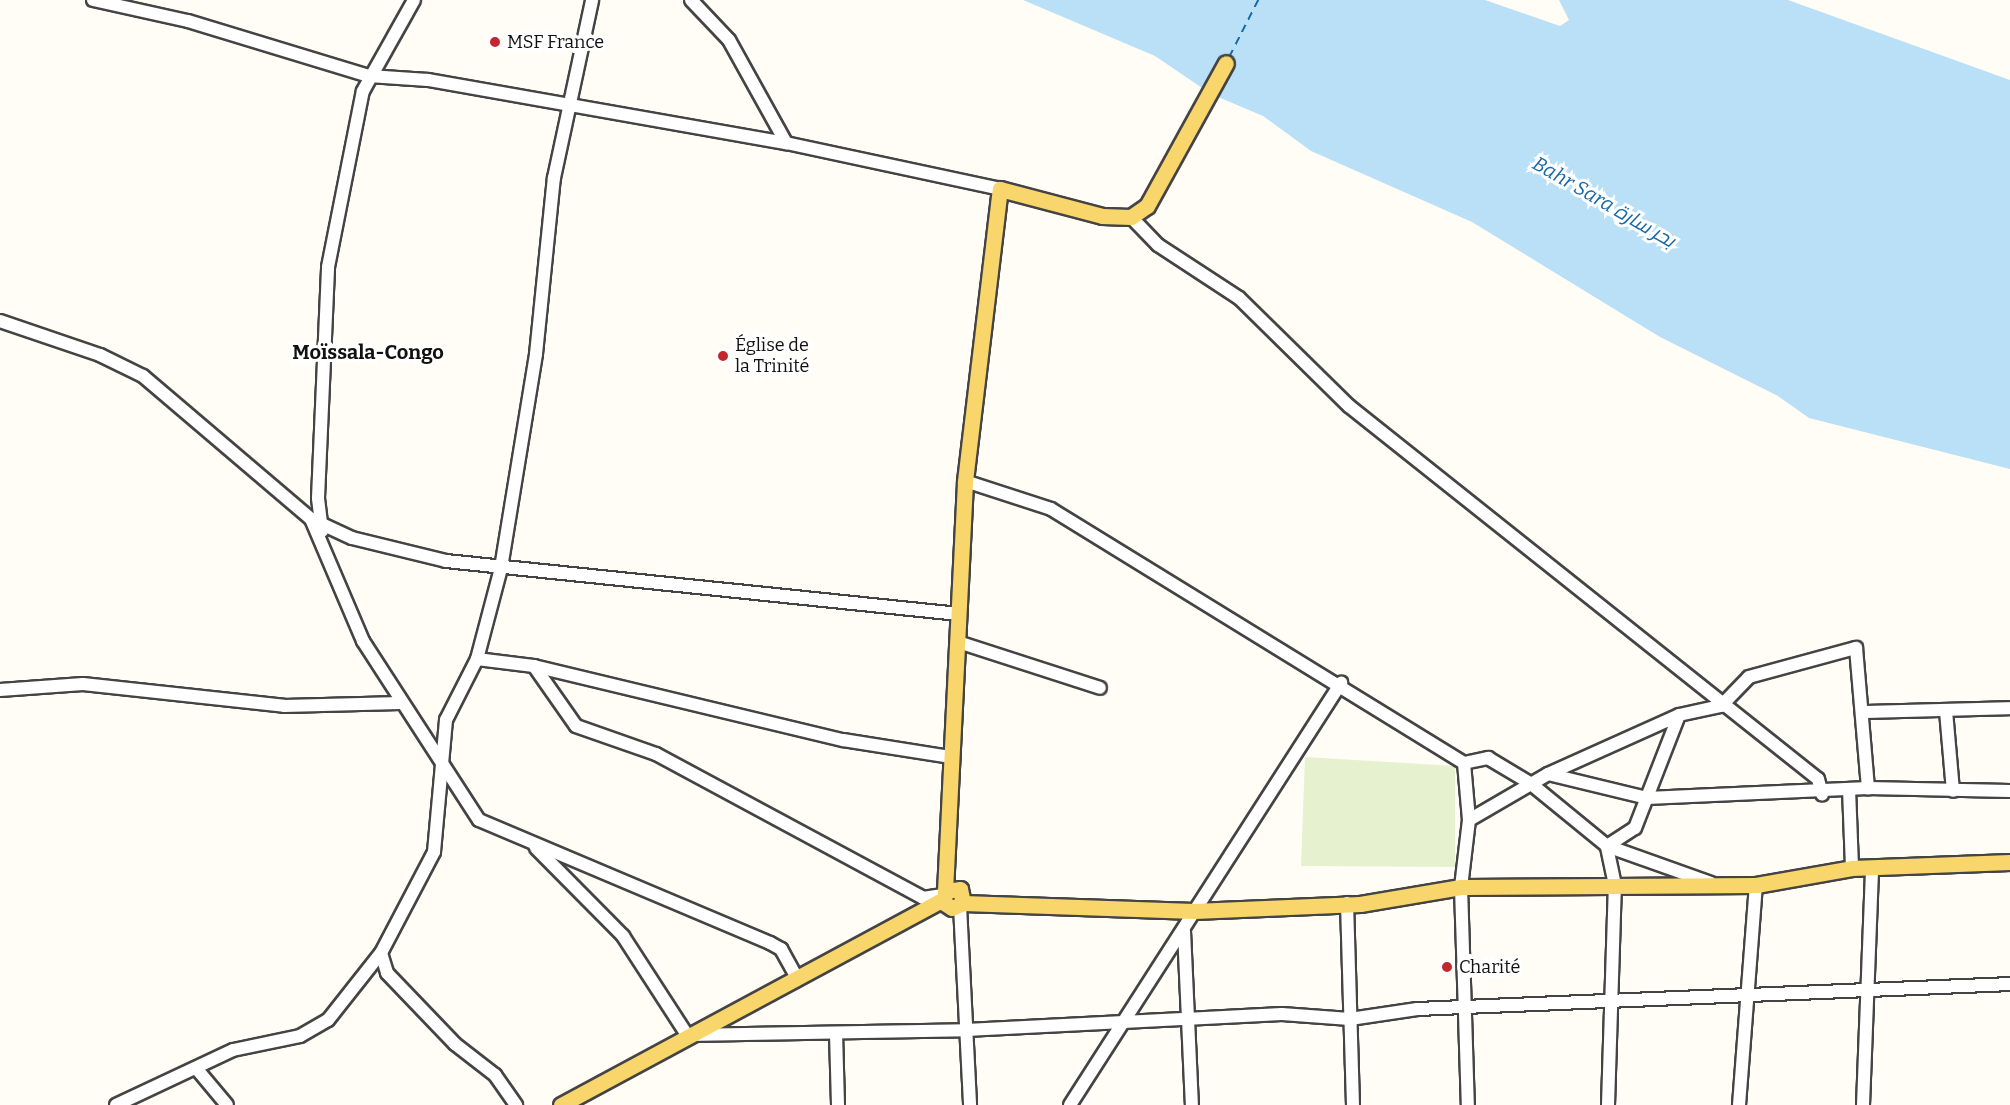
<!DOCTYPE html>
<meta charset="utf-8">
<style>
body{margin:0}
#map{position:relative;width:2010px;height:1105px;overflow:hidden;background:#fffdf5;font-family:Bitter,Cairo,serif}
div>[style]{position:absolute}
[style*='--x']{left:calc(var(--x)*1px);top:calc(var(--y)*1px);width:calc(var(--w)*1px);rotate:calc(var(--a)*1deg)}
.pitch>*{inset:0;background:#e6f2cf}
.water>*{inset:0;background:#b9e0f7}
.ferry>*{height:1.5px;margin-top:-0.75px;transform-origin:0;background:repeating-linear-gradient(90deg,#1768a6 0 8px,transparent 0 14px)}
.roads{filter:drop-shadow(2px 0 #444) drop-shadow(-2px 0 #444) drop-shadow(0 2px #444) drop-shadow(0 -2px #444)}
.minor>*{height:12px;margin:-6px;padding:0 6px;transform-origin:6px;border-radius:6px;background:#fff}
.major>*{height:15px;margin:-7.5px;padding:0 7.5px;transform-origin:7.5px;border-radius:7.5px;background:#f9d66b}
.dots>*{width:16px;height:16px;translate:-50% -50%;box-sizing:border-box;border:3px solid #fff;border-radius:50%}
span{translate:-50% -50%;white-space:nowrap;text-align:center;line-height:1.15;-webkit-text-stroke:6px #fff;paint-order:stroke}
.poi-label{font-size:18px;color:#111}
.left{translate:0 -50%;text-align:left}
.water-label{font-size:20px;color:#1768a6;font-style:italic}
.neighbourhood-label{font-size:20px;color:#111;font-weight:700}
</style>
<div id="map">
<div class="pitch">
<i style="clip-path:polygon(1305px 757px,1455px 766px,1455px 867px,1301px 866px)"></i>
</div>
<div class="water">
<i style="clip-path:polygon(1023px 0,1485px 0,1560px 26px,1569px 20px,1559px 0,1788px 0,2010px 80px,2010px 469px,1809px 418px,1778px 396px,1660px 337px,1472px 222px,1311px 151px,1263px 116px,1211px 94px,1155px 56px)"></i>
</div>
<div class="ferry">
<i style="--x:1229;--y:57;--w:64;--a:-63"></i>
</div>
<div class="roads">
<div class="minor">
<i style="--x:93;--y:0;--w:97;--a:12.5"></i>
<i style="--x:188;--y:21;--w:189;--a:16.9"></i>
<i style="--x:369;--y:76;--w:59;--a:3.9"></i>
<i style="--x:428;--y:80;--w:364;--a:10"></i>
<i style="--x:786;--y:143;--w:219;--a:12.1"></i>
<i style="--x:691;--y:0;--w:55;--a:46.5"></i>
<i style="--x:729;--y:40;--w:118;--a:61"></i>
<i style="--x:1131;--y:217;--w:39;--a:46"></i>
<i style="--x:1158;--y:245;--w:97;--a:33.2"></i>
<i style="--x:1239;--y:298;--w:154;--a:44.5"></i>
<i style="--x:1349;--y:406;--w:599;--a:38.5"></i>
<i style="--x:1818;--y:779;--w:16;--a:75"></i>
<i style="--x:0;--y:321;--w:106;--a:18.8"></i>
<i style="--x:100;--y:355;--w:48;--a:26"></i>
<i style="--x:143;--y:376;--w:221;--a:40.4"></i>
<i style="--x:311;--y:519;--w:133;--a:66.9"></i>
<i style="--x:363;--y:641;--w:213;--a:57.1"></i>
<i style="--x:479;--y:820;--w:316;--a:22.9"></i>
<i style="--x:770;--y:943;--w:13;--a:29"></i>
<i style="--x:781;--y:949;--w:31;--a:61"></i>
<i style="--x:965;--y:481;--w:90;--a:18"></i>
<i style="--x:1051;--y:509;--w:485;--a:31.6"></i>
<i style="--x:1464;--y:763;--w:25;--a:-12"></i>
<i style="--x:1488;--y:758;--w:49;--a:30.8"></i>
<i style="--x:1530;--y:783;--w:99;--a:39.3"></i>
<i style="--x:1607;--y:846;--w:110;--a:19.6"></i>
<i style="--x:311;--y:519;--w:45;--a:24.9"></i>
<i style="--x:352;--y:538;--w:97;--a:13.7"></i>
<i style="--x:446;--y:561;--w:516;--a:5.9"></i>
<i style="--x:322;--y:531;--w:33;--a:-97"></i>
<i style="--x:318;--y:498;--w:231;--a:-87.5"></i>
<i style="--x:328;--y:267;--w:179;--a:-78.8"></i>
<i style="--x:363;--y:91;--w:104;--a:-60.7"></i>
<i style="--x:958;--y:642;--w:149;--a:17.9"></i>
<i style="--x:477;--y:659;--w:57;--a:7"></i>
<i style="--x:534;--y:666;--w:318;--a:13.5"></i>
<i style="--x:843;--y:740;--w:108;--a:9"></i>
<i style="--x:534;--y:666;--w:73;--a:55"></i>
<i style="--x:576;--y:726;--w:85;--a:19.3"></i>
<i style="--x:656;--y:754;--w:303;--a:28.3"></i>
<i style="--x:923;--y:898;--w:20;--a:-9"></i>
<i style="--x:0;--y:690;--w:83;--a:-4.1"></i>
<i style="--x:83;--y:684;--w:202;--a:6.2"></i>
<i style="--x:284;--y:706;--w:116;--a:-1.5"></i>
<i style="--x:1946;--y:711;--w:80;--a:85"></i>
<i style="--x:1862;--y:712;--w:148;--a:-1.5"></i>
<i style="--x:1464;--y:763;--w:57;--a:85"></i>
<i style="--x:1469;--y:820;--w:67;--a:96.8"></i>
<i style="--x:1461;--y:887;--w:218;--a:88.2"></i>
<i style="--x:1548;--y:774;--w:102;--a:13.6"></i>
<i style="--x:1647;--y:798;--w:221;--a:-2.6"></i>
<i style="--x:1868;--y:788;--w:142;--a:1.2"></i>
<i style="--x:1849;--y:789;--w:79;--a:87.8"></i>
<i style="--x:1469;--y:820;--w:91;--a:-30.2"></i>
<i style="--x:1548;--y:774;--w:144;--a:-24.2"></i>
<i style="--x:1679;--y:715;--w:43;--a:-12.1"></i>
<i style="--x:1721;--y:706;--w:40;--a:-46"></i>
<i style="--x:1749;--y:677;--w:111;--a:-15.2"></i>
<i style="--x:1856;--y:648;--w:141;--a:85.1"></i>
<i style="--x:536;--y:848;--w:124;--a:45.3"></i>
<i style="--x:623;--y:936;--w:118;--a:57.1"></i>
<i style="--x:687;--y:1035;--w:279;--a:-1"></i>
<i style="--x:966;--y:1030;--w:316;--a:-2.9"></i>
<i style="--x:1282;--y:1014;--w:68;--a:4.2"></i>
<i style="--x:1350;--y:1019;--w:68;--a:-8.5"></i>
<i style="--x:1417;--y:1009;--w:594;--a:-2.41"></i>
<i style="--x:1347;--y:903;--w:202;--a:88.3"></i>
<i style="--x:960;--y:906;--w:199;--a:87.1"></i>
<i style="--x:1184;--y:931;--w:174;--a:87.4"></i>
<i style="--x:381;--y:953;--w:21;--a:73"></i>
<i style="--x:387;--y:973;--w:98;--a:46.2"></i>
<i style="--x:455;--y:1044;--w:51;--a:37.8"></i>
<i style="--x:495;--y:1075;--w:37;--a:55"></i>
<i style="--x:836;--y:1033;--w:72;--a:88.4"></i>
<i style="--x:196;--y:1068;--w:48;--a:50"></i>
<i style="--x:116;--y:1105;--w:129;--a:-25.2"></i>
<i style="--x:233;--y:1050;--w:68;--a:-11.8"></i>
<i style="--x:300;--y:1036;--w:32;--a:-30"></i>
<i style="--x:328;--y:1020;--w:85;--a:-51.7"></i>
<i style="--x:381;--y:953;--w:114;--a:-62.3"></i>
<i style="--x:434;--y:852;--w:133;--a:-84.8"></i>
<i style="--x:446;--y:720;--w:68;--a:-63.1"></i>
<i style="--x:477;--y:659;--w:94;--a:-75.2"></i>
<i style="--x:501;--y:568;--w:217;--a:-80.7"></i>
<i style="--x:536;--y:354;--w:177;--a:-84.2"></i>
<i style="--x:554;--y:178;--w:182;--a:-77.9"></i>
<i style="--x:1070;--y:1105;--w:502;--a:-57.29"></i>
<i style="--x:1608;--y:1105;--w:220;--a:-88.2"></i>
<i style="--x:1615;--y:885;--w:40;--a:-102"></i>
<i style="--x:1607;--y:846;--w:33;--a:-33"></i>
<i style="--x:1635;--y:828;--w:121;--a:-68.7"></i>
<i style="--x:1739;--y:1105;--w:221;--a:-85.6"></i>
<i style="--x:1863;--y:1105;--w:238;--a:-87.8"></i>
</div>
<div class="major">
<i style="--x:945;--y:891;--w:410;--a:-87.2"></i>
<i style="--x:965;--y:481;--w:294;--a:-83.2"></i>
<i style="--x:1000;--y:189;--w:106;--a:14.8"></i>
<i style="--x:1102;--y:216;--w:29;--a:2"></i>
<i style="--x:1131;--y:217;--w:19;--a:-35"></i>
<i style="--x:1147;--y:206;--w:163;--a:-61.1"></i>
<i style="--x:963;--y:903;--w:14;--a:-102"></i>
<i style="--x:960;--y:889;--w:15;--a:172"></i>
<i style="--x:945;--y:891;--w:12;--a:95"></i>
<i style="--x:944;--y:903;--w:9;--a:32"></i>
<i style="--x:952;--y:908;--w:12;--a:-24"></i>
<i style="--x:963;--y:903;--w:231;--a:2"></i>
<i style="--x:1194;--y:911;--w:166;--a:-2.4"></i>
<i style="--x:1360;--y:904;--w:102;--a:-9.6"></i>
<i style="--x:1461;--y:887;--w:295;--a:-0.4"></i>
<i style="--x:1756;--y:885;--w:97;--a:-10"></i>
<i style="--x:1852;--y:868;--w:158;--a:-2.2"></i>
<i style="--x:561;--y:1105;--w:434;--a:-28.3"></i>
</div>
</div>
<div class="dots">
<i style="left:495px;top:42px;background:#c4262e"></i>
<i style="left:723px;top:356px;background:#c4262e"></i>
<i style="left:1447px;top:967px;background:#c4262e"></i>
</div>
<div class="poi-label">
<span class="left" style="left:507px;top:42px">MSF France</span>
<span class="left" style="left:735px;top:356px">Église de<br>la Trinité</span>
<span class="left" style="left:1459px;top:967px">Charité</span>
</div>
<div class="water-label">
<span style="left:1604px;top:202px;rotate:30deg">Bahr Sara بحر سارة</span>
</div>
<div class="neighbourhood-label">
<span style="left:368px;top:352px">Moïssala-Congo</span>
</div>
</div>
